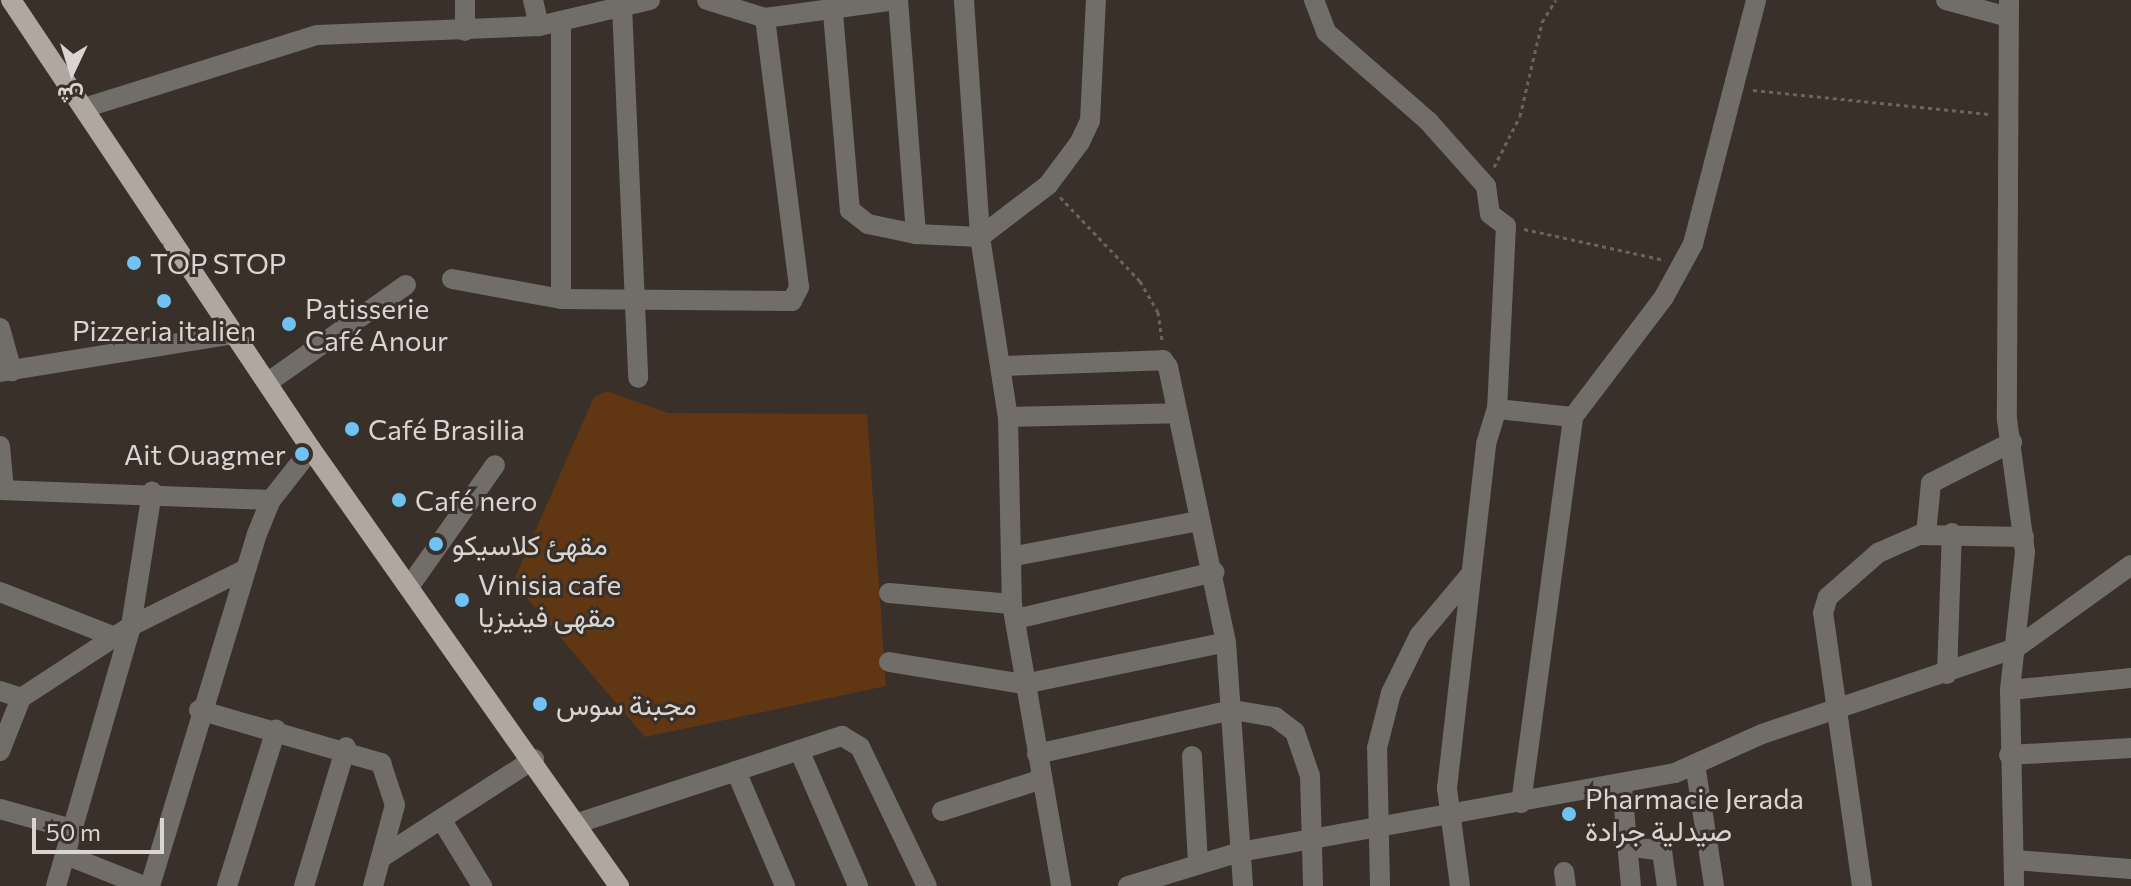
<!DOCTYPE html>
<meta charset="utf-8">
<style>
body{margin:0}
#map{position:relative;width:2131px;height:886px;overflow:hidden;background:#383029;font-family:Commissioner,Vazirmatn,sans-serif}
div>[style]{position:absolute}
[style*='--x']{left:calc(var(--x)*1px);top:calc(var(--y)*1px);width:calc(var(--w)*1px);rotate:calc(var(--a)*1deg)}
.green>*{inset:0;background:#613713}
.path>*{height:3px;margin-top:-1.5px;transform-origin:0;background:repeating-linear-gradient(90deg,#6b635d 0 4px,transparent 0 8px)}
.minor>*{height:20px;margin:-10px;padding:0 10px;transform-origin:10px;border-radius:10px;background:#716d69}
.major>*{height:20px;margin:-10px;padding:0 10px;transform-origin:10px;border-radius:10px;background:#b0a7a0}
.dots>*{width:22px;height:22px;translate:-50% -50%;box-sizing:border-box;border:4px solid #383029;border-radius:50%}
span{translate:-50% -50%;white-space:nowrap;text-align:center;line-height:1.15;-webkit-text-stroke:6px #383029;paint-order:stroke}
.poi-label{font-size:28px;color:#dbd5d1}
.left{translate:0 -50%;text-align:left}
.right{translate:-100% -50%;text-align:right}
.north{position:absolute;left:32px;top:32px;width:80px;height:80px;-webkit-text-stroke:6px #383029;paint-order:stroke;rotate:184deg;font-size:22px;font-weight:700;line-height:32px;text-align:center;color:#dbd5d1}
.north::after{content:'';display:block;margin:auto;width:28px;height:36px;background:#dbd5d1;clip-path:polygon(50% 0,100% 100%,50% 72%,0 100%)}
.scale{position:absolute;left:32px;top:818px;width:132px;height:36px;box-sizing:border-box;border:4px solid #dbd5d1;border-top:0;padding-left:10px;font-size:24px;line-height:28px;white-space:nowrap;color:#dbd5d1;-webkit-text-stroke:6px #383029;paint-order:stroke}
</style>
<div id="map">
<div class="green">
<i style="clip-path:polygon(607px 391px,668px 413px,867px 414px,886px 686px,645px 737px,513px 582px,594px 397px)"></i>
</div>
<div class="path">
<i style="--x:1753;--y:90;--w:237;--a:5.8"></i>
<i style="--x:1494;--y:167;--w:57;--a:-63"></i>
<i style="--x:1520;--y:116;--w:97;--a:-76.8"></i>
<i style="--x:1542;--y:22;--w:26;--a:-58"></i>
<i style="--x:1060;--y:197;--w:116;--a:46.4"></i>
<i style="--x:1140;--y:281;--w:36;--a:60"></i>
<i style="--x:1158;--y:312;--w:28;--a:82"></i>
<i style="--x:1524;--y:229;--w:144;--a:12.4"></i>
</div>
<div class="minor">
<i style="--x:465;--y:0;--w:31;--a:90"></i>
<i style="--x:533;--y:0;--w:27;--a:77"></i>
<i style="--x:707;--y:0;--w:61;--a:17.2"></i>
<i style="--x:765;--y:18;--w:132;--a:-7.8"></i>
<i style="--x:898;--y:0;--w:235;--a:85.6"></i>
<i style="--x:964;--y:0;--w:238;--a:86.1"></i>
<i style="--x:980;--y:237;--w:182;--a:81.2"></i>
<i style="--x:1008;--y:417;--w:187;--a:88.8"></i>
<i style="--x:1012;--y:604;--w:286;--a:80.1"></i>
<i style="--x:1314;--y:0;--w:34;--a:69"></i>
<i style="--x:1326;--y:32;--w:135;--a:41.1"></i>
<i style="--x:1428;--y:121;--w:87;--a:48.3"></i>
<i style="--x:1486;--y:186;--w:28;--a:82"></i>
<i style="--x:1490;--y:214;--w:20;--a:37"></i>
<i style="--x:1506;--y:226;--w:183;--a:92.8"></i>
<i style="--x:1497;--y:409;--w:76;--a:6"></i>
<i style="--x:1573;--y:417;--w:151;--a:-52.8"></i>
<i style="--x:1664;--y:297;--w:60;--a:-61.3"></i>
<i style="--x:1693;--y:244;--w:252;--a:-75.5"></i>
<i style="--x:1946;--y:0;--w:64;--a:15.3"></i>
<i style="--x:2009;--y:0;--w:419;--a:90.3"></i>
<i style="--x:2007;--y:419;--w:134;--a:82.3"></i>
<i style="--x:2025;--y:552;--w:139;--a:96.2"></i>
<i style="--x:2010;--y:690;--w:196;--a:88.8"></i>
<i style="--x:622;--y:6;--w:372;--a:87.5"></i>
<i style="--x:833;--y:13;--w:198;--a:85.1"></i>
<i style="--x:850;--y:210;--w:23;--a:38"></i>
<i style="--x:868;--y:224;--w:49;--a:11.8"></i>
<i style="--x:916;--y:234;--w:64;--a:2.7"></i>
<i style="--x:980;--y:237;--w:86;--a:-37.4"></i>
<i style="--x:1048;--y:185;--w:54;--a:-53.3"></i>
<i style="--x:1080;--y:142;--w:23;--a:-65"></i>
<i style="--x:1090;--y:121;--w:121;--a:-87.2"></i>
<i style="--x:84;--y:108;--w:244;--a:-17.4"></i>
<i style="--x:317;--y:35;--w:222;--a:-2.3"></i>
<i style="--x:539;--y:26;--w:114;--a:-13.2"></i>
<i style="--x:452;--y:279;--w:111;--a:10.4"></i>
<i style="--x:561;--y:299;--w:231;--a:0.5"></i>
<i style="--x:792;--y:301;--w:16;--a:-63"></i>
<i style="--x:799;--y:287;--w:271;--a:-97.2"></i>
<i style="--x:561;--y:299;--w:277;--a:-90"></i>
<i style="--x:0;--y:328;--w:45;--a:74.4"></i>
<i style="--x:1003;--y:366;--w:160;--a:-2.1"></i>
<i style="--x:1163;--y:360;--w:9;--a:54"></i>
<i style="--x:1168;--y:367;--w:281;--a:78.1"></i>
<i style="--x:1226;--y:642;--w:245;--a:86"></i>
<i style="--x:0;--y:372;--w:238;--a:-9.2"></i>
<i style="--x:267;--y:383;--w:170;--a:-35.2"></i>
<i style="--x:1008;--y:417;--w:170;--a:-1.3"></i>
<i style="--x:0;--y:446;--w:44;--a:84.8"></i>
<i style="--x:0;--y:490;--w:271;--a:2.1"></i>
<i style="--x:1926;--y:534;--w:51;--a:-84.4"></i>
<i style="--x:1931;--y:483;--w:91;--a:-26.8"></i>
<i style="--x:1015;--y:556;--w:186;--a:-10.8"></i>
<i style="--x:409;--y:587;--w:149;--a:-54.8"></i>
<i style="--x:0;--y:592;--w:123;--a:21.4"></i>
<i style="--x:889;--y:593;--w:123;--a:5.1"></i>
<i style="--x:1016;--y:619;--w:204;--a:-13.3"></i>
<i style="--x:889;--y:662;--w:137;--a:9.3"></i>
<i style="--x:1024;--y:684;--w:206;--a:-11.7"></i>
<i style="--x:1947;--y:674;--w:141;--a:-88"></i>
<i style="--x:2010;--y:690;--w:122;--a:-5.7"></i>
<i style="--x:0;--y:691;--w:22;--a:18"></i>
<i style="--x:199;--y:710;--w:190;--a:16.2"></i>
<i style="--x:381;--y:763;--w:44;--a:71.6"></i>
<i style="--x:395;--y:805;--w:84;--a:105.2"></i>
<i style="--x:799;--y:750;--w:148;--a:66.5"></i>
<i style="--x:0;--y:751;--w:57;--a:-68.4"></i>
<i style="--x:21;--y:698;--w:131;--a:-33.2"></i>
<i style="--x:131;--y:626;--w:128;--a:-26.4"></i>
<i style="--x:1037;--y:754;--w:201;--a:-12.7"></i>
<i style="--x:1233;--y:710;--w:43;--a:9.5"></i>
<i style="--x:1275;--y:717;--w:25;--a:37"></i>
<i style="--x:1295;--y:732;--w:46;--a:71.2"></i>
<i style="--x:1310;--y:776;--w:110;--a:88.4"></i>
<i style="--x:2009;--y:755;--w:122;--a:-3.3"></i>
<i style="--x:1192;--y:756;--w:107;--a:86.8"></i>
<i style="--x:1695;--y:764;--w:123;--a:81.1"></i>
<i style="--x:1622;--y:786;--w:100;--a:84.9"></i>
<i style="--x:1521;--y:803;--w:389;--a:-82.3"></i>
<i style="--x:0;--y:809;--w:75;--a:15.5"></i>
<i style="--x:942;--y:811;--w:102;--a:-17.7"></i>
<i style="--x:441;--y:819;--w:79;--a:58.5"></i>
<i style="--x:578;--y:823;--w:166;--a:-18.2"></i>
<i style="--x:1627;--y:846;--w:35;--a:8"></i>
<i style="--x:1662;--y:851;--w:35;--a:82"></i>
<i style="--x:66;--y:855;--w:84;--a:21.7"></i>
<i style="--x:382;--y:857;--w:181;--a:-32.8"></i>
<i style="--x:2014;--y:860;--w:117;--a:4.4"></i>
<i style="--x:1564;--y:872;--w:14;--a:82"></i>
<i style="--x:56;--y:886;--w:271;--a:-73.9"></i>
<i style="--x:131;--y:626;--w:136;--a:-81.1"></i>
<i style="--x:150;--y:886;--w:368;--a:-73.1"></i>
<i style="--x:257;--y:534;--w:37;--a:-68"></i>
<i style="--x:271;--y:500;--w:65;--a:-51.9"></i>
<i style="--x:227;--y:886;--w:164;--a:-72.6"></i>
<i style="--x:304;--y:886;--w:145;--a:-73.2"></i>
<i style="--x:785;--y:886;--w:125;--a:-113.1"></i>
<i style="--x:736;--y:771;--w:112;--a:-18.3"></i>
<i style="--x:842;--y:736;--w:21;--a:31"></i>
<i style="--x:860;--y:747;--w:154;--a:64.3"></i>
<i style="--x:1128;--y:886;--w:117;--a:-16.9"></i>
<i style="--x:1240;--y:852;--w:442;--a:-10.3"></i>
<i style="--x:1675;--y:773;--w:95;--a:-24.1"></i>
<i style="--x:1762;--y:734;--w:268;--a:-18.7"></i>
<i style="--x:2016;--y:648;--w:142;--a:-35.8"></i>
<i style="--x:1380;--y:886;--w:138;--a:-91.2"></i>
<i style="--x:1377;--y:748;--w:57;--a:-75.7"></i>
<i style="--x:1391;--y:693;--w:64;--a:-63.8"></i>
<i style="--x:1419;--y:636;--w:80;--a:-50.1"></i>
<i style="--x:1460;--y:886;--w:99;--a:-97.6"></i>
<i style="--x:1447;--y:788;--w:346;--a:-83.5"></i>
<i style="--x:1486;--y:444;--w:37;--a:-73"></i>
<i style="--x:1862;--y:886;--w:276;--a:-98.1"></i>
<i style="--x:1823;--y:613;--w:17;--a:-73"></i>
<i style="--x:1828;--y:597;--w:67;--a:-41.3"></i>
<i style="--x:1878;--y:553;--w:45;--a:-23.7"></i>
<i style="--x:1919;--y:535;--w:105;--a:1.1"></i>
</div>
<div class="major">
<i style="--x:11;--y:0;--w:540;--a:56.25"></i>
<i style="--x:311;--y:449;--w:535;--a:54.82"></i>
</div>
<div class="dots">
<i style="left:134px;top:263px;background:#70c2f4"></i>
<i style="left:164px;top:301px;background:#70c2f4"></i>
<i style="left:289px;top:324px;background:#70c2f4"></i>
<i style="left:352px;top:429px;background:#70c2f4"></i>
<i style="left:302px;top:454px;background:#70c2f4"></i>
<i style="left:399px;top:500px;background:#70c2f4"></i>
<i style="left:436px;top:544px;background:#70c2f4"></i>
<i style="left:462px;top:600px;background:#70c2f4"></i>
<i style="left:540px;top:704px;background:#70c2f4"></i>
<i style="left:1569px;top:814px;background:#70c2f4"></i>
</div>
<div class="poi-label">
<span class="left" style="left:150px;top:263px">TOP STOP</span>
<span class="left" style="left:305px;top:324px">Patisserie<br>Café Anour</span>
<span style="left:164px;top:330px">Pizzeria italien</span>
<span class="left" style="left:368px;top:429px">Café Brasilia</span>
<span class="right" style="left:286px;top:454px">Ait Ouagmer</span>
<span class="left" style="left:415px;top:500px">Café nero</span>
<span class="left" style="left:452px;top:544px">مقهئ كلاسيكو</span>
<span class="left" style="left:478px;top:600px">Vinisia cafe<br>مقهى فينيزيا</span>
<span class="left" style="left:556px;top:704px">مجبنة سوس</span>
<span class="left" style="left:1585px;top:814px">Pharmacie Jerada<br>صيدلية جرادة</span>
</div>
<div class="north">ش</div>
<div class="scale">50 m</div>
</div>
